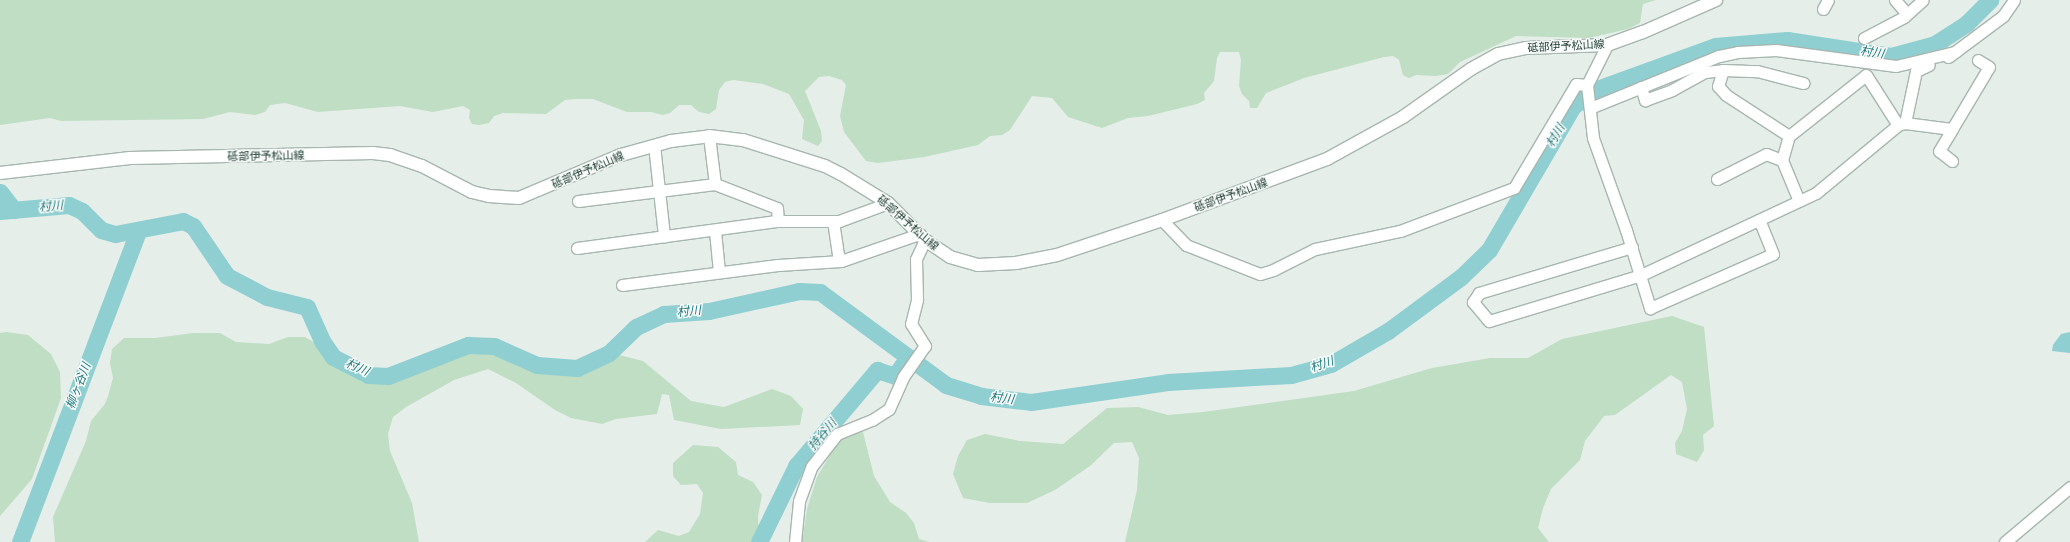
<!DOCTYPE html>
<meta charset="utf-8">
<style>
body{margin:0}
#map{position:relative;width:2070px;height:542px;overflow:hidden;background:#e5eee9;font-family:Arial,"Noto Sans JP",sans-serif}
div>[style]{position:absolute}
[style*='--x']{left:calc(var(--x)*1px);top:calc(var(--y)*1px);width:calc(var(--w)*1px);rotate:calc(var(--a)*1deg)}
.green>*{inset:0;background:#bfdec3}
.water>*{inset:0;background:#8fcfd1}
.river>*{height:17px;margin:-8.5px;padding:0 8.5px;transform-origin:8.5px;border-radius:8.5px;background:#8fcfd1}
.roads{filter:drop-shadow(1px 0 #a7b6af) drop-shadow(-1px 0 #a7b6af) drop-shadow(0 1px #a7b6af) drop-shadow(0 -1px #a7b6af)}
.street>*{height:11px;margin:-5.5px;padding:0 5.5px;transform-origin:5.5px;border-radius:5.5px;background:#fff}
.secondary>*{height:12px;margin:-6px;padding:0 6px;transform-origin:6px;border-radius:6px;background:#fff}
span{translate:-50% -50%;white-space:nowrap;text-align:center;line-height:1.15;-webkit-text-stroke:3px #f6faf8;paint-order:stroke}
.street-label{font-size:11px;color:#244035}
.water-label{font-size:12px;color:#1f777b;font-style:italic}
</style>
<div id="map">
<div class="green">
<i style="clip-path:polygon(0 0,1656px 0,1643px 4px,1640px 23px,1628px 29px,1589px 38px,1516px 36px,1460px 62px,1448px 74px,1436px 76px,1416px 75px,1409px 78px,1403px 75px,1399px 60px,1393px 56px,1384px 57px,1304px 78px,1266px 93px,1257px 108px,1250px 108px,1249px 101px,1242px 94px,1239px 86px,1241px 60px,1239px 52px,1220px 52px,1217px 58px,1214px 81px,1204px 93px,1205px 100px,1197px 104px,1148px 116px,1128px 118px,1102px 128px,1068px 117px,1052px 98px,1032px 96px,1010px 130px,1002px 135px,990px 136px,978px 145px,924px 157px,878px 163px,866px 161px,844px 132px,840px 116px,846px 85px,842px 80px,829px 76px,819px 77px,805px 91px,821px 131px,822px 141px,818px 146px,802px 139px,804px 120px,789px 94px,763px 84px,733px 80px,725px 82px,719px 90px,716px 109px,709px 114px,699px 112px,691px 105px,679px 105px,670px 113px,663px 115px,651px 112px,627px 112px,593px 99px,575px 99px,565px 100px,546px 114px,503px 113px,494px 116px,489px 123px,479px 125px,472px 124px,469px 118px,470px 110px,463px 106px,433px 112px,400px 106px,318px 112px,285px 103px,270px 105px,265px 112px,255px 115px,230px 112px,203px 119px,61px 121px,50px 118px,0 125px)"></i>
<i style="clip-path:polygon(1672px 316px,1704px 327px,1714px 426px,1703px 435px,1704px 450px,1697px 462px,1676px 454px,1675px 443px,1682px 431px,1687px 409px,1682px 382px,1671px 375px,1615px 415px,1604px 416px,1585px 441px,1580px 460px,1551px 489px,1543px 508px,1538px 528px,1549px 542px,1125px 542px,1137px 490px,1139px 458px,1132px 442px,1114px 443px,1090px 466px,1055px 490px,1027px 503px,990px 503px,963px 498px,953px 474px,958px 456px,967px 440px,985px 434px,1020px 441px,1063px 444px,1107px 408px,1138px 407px,1168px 415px,1203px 412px,1354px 391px,1432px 368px,1490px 358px,1528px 358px,1562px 339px)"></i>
<i style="clip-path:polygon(6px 332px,28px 335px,51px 354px,60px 372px,61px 398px,32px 479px,0 516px,0 333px)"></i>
<i style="clip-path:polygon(194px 333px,220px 333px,236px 342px,269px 344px,288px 337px,305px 337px,317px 344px,330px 363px,366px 381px,388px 383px,471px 350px,495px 352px,533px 368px,587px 370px,619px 355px,643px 361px,691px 401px,724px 407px,772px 389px,791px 396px,803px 409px,800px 425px,721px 429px,674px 420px,669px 395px,662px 394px,657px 414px,616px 419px,602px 424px,571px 418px,555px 410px,516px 383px,488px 369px,454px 380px,406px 407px,393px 417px,388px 434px,390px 451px,412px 503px,419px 542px,55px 542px,53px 517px,86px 441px,91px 421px,105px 404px,108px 396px,113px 378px,110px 363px,112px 349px,124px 338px,155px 338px)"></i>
<i style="clip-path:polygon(863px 432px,874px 476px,890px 502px,906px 513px,914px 523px,919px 539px,929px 542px,802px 542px,807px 509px,817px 477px,842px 435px)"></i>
<i style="clip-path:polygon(693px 445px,718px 447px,736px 462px,738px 475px,753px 482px,762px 495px,758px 516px,759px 542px,645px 542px,658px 530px,679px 536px,689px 532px,700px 514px,703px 493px,697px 484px,681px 485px,673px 476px,673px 463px)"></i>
</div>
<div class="water">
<i style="clip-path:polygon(2070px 332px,2070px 353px,2052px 351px,2053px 345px,2061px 334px)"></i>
</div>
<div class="river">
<i style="--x:0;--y:192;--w:23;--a:52"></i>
<i style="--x:0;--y:211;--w:69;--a:-5"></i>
<i style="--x:69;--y:205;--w:14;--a:25"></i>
<i style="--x:82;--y:211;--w:27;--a:45"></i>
<i style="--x:101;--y:230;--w:15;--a:16"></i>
<i style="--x:115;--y:234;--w:69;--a:-10.8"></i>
<i style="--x:183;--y:221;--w:11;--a:27"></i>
<i style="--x:193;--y:226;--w:60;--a:55.8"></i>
<i style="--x:227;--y:276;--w:45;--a:27.7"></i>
<i style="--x:267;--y:297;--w:41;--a:14"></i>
<i style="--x:307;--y:307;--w:37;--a:66"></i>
<i style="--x:322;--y:341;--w:19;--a:55"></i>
<i style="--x:333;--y:357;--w:39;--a:27"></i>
<i style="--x:368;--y:375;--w:20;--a:3"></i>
<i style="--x:388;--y:376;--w:86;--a:-21.2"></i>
<i style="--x:468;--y:345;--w:26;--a:2"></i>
<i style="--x:494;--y:346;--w:47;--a:23.8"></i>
<i style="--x:537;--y:365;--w:40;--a:4.3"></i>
<i style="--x:577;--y:368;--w:35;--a:-25"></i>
<i style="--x:609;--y:353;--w:37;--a:-44"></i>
<i style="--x:636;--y:327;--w:31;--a:-25"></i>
<i style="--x:664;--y:314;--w:45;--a:-3.8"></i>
<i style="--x:709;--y:311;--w:92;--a:-12.5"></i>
<i style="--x:799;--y:291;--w:21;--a:3"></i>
<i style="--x:820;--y:292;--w:157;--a:36.4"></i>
<i style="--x:946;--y:385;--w:37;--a:17"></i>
<i style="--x:981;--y:396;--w:50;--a:6.8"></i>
<i style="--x:1031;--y:402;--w:138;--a:-8.3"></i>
<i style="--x:1168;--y:382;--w:123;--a:-3.3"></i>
<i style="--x:1291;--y:375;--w:41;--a:-15.4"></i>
<i style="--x:1331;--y:364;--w:66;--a:-30.1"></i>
<i style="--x:1388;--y:331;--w:91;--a:-36.5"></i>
<i style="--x:1461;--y:277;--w:39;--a:-44"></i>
<i style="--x:1489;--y:250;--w:167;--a:-59.7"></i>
<i style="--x:1573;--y:106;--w:29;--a:-35"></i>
<i style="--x:1597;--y:89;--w:126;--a:-20"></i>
<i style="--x:1715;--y:46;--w:72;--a:-4.8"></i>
<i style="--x:1787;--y:40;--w:105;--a:8.7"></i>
<i style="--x:1891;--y:56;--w:46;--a:-15.3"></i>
<i style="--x:1935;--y:44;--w:38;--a:-33"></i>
<i style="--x:1967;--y:23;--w:33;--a:-45"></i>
<i style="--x:20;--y:542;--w:333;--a:-69.2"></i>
<i style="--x:759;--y:542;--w:85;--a:-64"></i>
<i style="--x:796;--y:466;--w:126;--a:-49.8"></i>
<i style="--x:877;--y:370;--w:19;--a:18"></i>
<i style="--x:895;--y:376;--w:22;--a:-56"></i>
</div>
<div class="roads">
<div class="street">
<i style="--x:1895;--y:0;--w:18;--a:49"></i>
<i style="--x:1823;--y:9;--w:10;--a:-61"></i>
<i style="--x:1864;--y:38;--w:45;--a:-27.7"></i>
<i style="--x:1904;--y:17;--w:25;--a:-42"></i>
<i style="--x:1607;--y:45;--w:45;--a:116.6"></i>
<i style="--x:1587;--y:85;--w:53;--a:83.5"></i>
<i style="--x:1593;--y:138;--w:98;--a:70.3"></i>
<i style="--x:1626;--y:230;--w:82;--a:72.9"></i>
<i style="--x:1650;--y:308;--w:134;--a:-23.7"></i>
<i style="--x:1773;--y:254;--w:37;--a:-112"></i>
<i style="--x:1948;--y:57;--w:69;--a:-36.7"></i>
<i style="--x:2003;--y:16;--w:19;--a:-55"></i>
<i style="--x:1723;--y:70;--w:17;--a:107"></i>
<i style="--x:1718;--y:86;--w:12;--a:48"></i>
<i style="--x:1726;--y:95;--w:75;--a:33.1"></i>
<i style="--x:1641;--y:87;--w:14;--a:73"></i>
<i style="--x:1645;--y:100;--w:29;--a:-20"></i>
<i style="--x:1672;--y:90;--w:38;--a:-29"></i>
<i style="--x:1705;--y:72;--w:18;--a:-6"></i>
<i style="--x:1723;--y:70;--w:34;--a:2"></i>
<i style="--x:1757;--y:71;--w:48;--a:14.6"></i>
<i style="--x:1590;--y:108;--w:139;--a:-22"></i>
<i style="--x:1719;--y:56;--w:19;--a:-12"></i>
<i style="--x:1738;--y:52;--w:38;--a:-3"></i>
<i style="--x:1776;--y:50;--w:121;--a:7.6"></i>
<i style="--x:1896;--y:66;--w:61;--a:-13.3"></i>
<i style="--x:1905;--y:123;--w:53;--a:-78.1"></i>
<i style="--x:1916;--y:71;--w:14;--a:-25"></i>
<i style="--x:709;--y:136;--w:48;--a:82.9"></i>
<i style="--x:654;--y:145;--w:92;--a:83.7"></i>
<i style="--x:1952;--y:161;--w:16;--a:-142"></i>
<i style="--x:1939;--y:151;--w:26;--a:-59"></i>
<i style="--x:1717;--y:179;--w:55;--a:-27"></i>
<i style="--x:1766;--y:154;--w:17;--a:21"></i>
<i style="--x:578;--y:201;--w:138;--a:-7.1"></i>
<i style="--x:715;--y:184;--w:66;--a:21.2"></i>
<i style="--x:777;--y:208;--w:13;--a:86"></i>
<i style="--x:1799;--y:201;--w:44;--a:-112.5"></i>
<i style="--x:1782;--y:160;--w:25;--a:-74"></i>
<i style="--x:1789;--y:136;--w:98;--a:-38.4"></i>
<i style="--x:1866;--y:75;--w:59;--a:57.4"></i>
<i style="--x:1162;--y:220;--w:35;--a:46"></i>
<i style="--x:1186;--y:245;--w:79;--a:21.4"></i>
<i style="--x:1260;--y:274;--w:14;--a:-17"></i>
<i style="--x:1273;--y:270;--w:47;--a:-26.6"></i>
<i style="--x:1315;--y:249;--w:87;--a:-12"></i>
<i style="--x:1400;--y:231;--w:122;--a:-20.7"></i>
<i style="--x:1514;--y:188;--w:121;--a:-59.2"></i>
<i style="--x:1576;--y:84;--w:11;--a:5"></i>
<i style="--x:833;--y:221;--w:40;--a:81.5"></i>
<i style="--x:715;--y:231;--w:41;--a:84.4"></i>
<i style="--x:1632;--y:247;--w:160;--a:163.3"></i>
<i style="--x:1479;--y:293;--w:11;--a:124"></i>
<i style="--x:1473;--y:302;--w:25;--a:50"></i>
<i style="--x:1489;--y:321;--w:159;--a:-16.8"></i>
<i style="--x:1641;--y:275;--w:193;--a:-25.1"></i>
<i style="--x:1816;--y:193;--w:107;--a:-39.7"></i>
<i style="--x:1898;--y:125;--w:7;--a:-16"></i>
<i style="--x:1905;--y:123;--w:47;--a:7.3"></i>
<i style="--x:1952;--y:129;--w:72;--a:-59.2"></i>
<i style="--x:1989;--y:67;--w:13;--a:-148"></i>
<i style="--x:577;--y:248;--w:203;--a:-7.7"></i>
<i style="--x:778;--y:221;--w:61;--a:0"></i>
<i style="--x:839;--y:221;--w:52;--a:-20.2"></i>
<i style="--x:622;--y:285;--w:157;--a:-7.3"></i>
<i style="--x:778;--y:265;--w:63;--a:-3.6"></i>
<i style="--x:841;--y:261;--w:83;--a:-19.1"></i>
<i style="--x:795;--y:542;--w:41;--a:-84.4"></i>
<i style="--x:799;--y:501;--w:37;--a:-70"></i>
<i style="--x:812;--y:466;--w:41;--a:-52"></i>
<i style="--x:837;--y:434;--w:38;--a:-22"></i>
<i style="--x:872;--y:420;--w:20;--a:-33"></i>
<i style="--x:889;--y:409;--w:35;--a:-66"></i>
<i style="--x:903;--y:377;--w:38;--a:-55"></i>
<i style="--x:925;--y:346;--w:26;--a:-122"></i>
<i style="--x:911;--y:324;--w:25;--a:-76"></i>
<i style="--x:917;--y:300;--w:41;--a:-91.4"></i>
<i style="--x:916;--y:259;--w:21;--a:-65"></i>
<i style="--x:2005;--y:542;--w:85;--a:-40.2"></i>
</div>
<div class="secondary">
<i style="--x:0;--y:173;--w:131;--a:-6.6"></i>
<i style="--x:130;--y:158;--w:243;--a:-1.2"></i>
<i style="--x:373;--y:153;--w:17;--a:7"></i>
<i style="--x:390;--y:155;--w:34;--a:19"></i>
<i style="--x:422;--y:166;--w:56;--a:27.5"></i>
<i style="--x:472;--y:192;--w:17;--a:13"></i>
<i style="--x:489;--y:196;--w:30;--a:4"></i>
<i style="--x:519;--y:198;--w:111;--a:-22.9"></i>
<i style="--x:621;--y:155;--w:52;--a:-15.6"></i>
<i style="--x:671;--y:141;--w:38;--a:-7"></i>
<i style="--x:709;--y:136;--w:34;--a:7"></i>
<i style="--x:743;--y:140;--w:86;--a:17.6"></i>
<i style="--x:825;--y:166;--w:18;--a:27"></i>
<i style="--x:841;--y:174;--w:55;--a:31.7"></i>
<i style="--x:888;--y:203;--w:52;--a:45"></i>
<i style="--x:925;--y:240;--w:30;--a:34"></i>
<i style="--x:950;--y:257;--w:29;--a:16"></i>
<i style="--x:978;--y:265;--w:38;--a:-3"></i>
<i style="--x:1016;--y:263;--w:42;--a:-11"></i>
<i style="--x:1057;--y:255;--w:111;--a:-18.4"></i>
<i style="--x:1162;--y:220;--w:176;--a:-20.3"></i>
<i style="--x:1327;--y:159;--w:87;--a:-28.9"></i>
<i style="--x:1403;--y:117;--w:83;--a:-35.2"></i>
<i style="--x:1471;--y:69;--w:31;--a:-29"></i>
<i style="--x:1498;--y:54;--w:29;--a:-12"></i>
<i style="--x:1526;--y:48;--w:81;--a:-2.1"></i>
<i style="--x:1607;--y:45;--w:38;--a:-20"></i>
<i style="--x:1643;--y:32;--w:80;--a:-23.7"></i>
</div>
</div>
<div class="street-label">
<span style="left:1566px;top:46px;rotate:-3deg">砥部伊予松山線</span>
<span style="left:266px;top:156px;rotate:-1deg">砥部伊予松山線</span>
<span style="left:588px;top:170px;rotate:-23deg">砥部伊予松山線</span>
<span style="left:1231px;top:195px;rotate:-20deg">砥部伊予松山線</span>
<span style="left:908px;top:223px;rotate:41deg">砥部伊予松山線</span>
</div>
<div class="water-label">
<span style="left:1872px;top:53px;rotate:9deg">村川</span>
<span style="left:1556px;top:136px;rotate:-59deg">村川</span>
<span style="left:51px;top:207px;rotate:-5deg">村川</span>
<span style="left:689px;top:312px;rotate:-5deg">村川</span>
<span style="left:1322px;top:365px;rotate:-19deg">村川</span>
<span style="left:357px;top:368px;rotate:24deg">村川</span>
<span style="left:79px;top:386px;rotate:-69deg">柳ヶ谷川</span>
<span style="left:1002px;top:399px;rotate:7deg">村川</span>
<span style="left:823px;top:435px;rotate:-50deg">持谷川</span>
</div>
</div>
